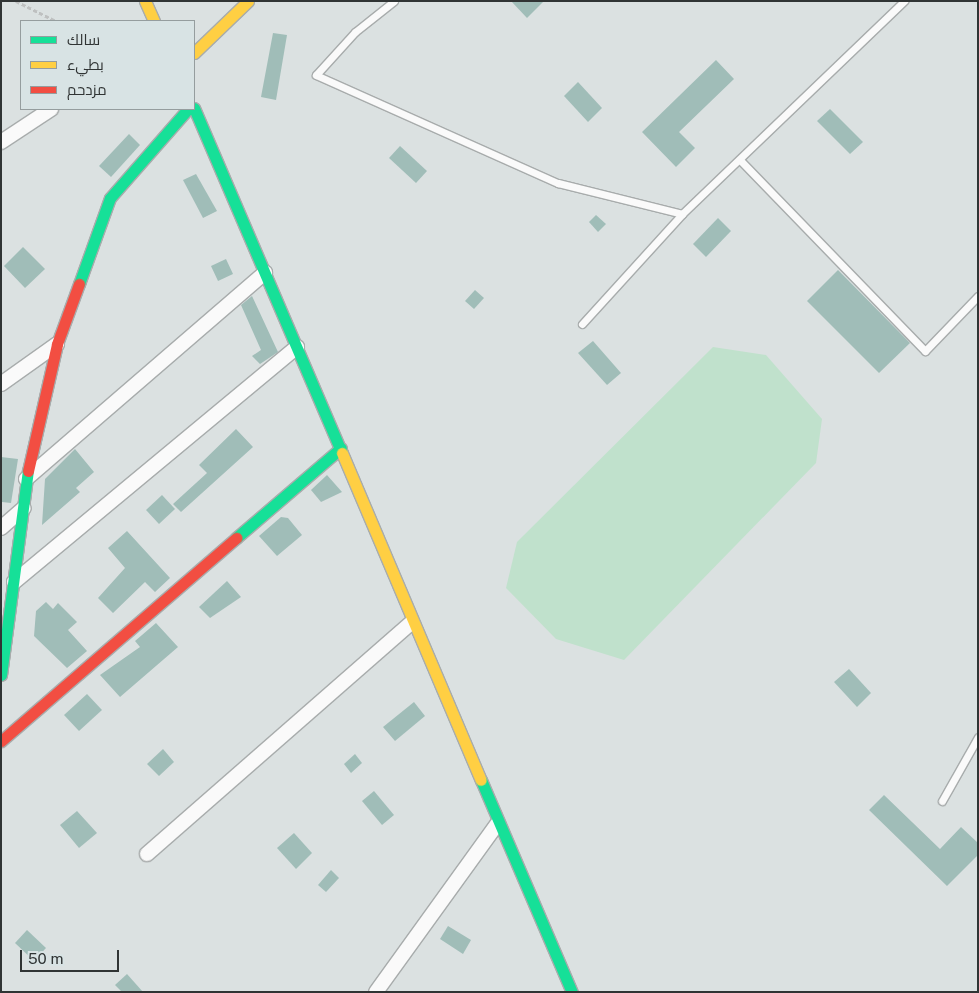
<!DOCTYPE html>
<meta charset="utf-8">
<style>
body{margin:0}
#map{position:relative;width:979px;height:993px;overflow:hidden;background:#dbe1e1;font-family:"Public Sans",Cairo,sans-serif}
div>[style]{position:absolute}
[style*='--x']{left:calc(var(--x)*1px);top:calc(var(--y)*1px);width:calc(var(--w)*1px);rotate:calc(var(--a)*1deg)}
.green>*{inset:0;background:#c0e1cc}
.building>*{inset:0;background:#a0bdb8}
.path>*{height:2.5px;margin-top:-1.25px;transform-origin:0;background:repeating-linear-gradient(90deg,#bec0c0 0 4px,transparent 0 6.5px)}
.roads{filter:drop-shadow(1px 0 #a8acac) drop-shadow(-1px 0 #a8acac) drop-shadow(0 1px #a8acac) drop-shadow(0 -1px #a8acac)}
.lane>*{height:7px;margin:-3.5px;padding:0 3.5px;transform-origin:3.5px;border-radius:3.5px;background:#fafafa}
.street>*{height:14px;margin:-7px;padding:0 7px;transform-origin:7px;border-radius:7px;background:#fafafa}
.fast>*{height:11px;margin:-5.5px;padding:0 5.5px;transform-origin:5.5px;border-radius:5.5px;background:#16e098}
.slow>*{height:11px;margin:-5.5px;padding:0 5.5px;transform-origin:5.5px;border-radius:5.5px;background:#ffcf43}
.jam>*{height:11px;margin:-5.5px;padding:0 5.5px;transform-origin:5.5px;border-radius:5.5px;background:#f24e42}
span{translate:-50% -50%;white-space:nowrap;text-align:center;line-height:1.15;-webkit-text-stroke:4px #d8e3e4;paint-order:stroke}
.frame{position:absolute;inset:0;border:2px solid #303434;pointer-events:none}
.legend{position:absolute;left:20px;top:20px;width:175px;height:90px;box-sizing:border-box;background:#d8e3e4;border:1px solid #959d9e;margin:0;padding:6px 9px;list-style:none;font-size:15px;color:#303434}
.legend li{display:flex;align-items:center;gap:10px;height:25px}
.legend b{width:25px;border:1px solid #959d9e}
.scale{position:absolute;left:20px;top:950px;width:99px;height:22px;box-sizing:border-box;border:2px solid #303434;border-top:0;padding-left:6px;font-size:15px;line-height:18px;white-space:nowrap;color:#303434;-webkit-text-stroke:4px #d8e3e4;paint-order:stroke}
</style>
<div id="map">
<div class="green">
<i style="clip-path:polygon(713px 347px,766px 355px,822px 419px,816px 463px,624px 660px,556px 639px,506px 588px,517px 542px)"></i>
</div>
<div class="building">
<i style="clip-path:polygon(511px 1px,544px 1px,527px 18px)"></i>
<i style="clip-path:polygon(273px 33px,287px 35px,276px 100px,261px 97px)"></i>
<i style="clip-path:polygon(716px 60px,734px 79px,679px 132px,695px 148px,676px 167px,642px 132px)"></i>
<i style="clip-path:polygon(578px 82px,602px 108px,588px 122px,564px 96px)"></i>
<i style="clip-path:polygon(830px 109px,863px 142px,850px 154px,817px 121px)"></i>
<i style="clip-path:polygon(129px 134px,140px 145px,111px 177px,99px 166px)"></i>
<i style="clip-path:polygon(400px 146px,427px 171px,416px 183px,389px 158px)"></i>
<i style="clip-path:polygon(196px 174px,217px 211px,203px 218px,183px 180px)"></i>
<i style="clip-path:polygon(596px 215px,606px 224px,598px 232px,589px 222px)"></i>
<i style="clip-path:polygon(718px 218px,731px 231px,706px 257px,693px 244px)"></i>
<i style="clip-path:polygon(23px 247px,45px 269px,25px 288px,4px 266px)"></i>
<i style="clip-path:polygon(226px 259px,233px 274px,218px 281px,211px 266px)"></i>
<i style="clip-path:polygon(838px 270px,910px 343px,879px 373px,807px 301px)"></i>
<i style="clip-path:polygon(475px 290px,484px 298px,474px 309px,465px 301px)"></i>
<i style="clip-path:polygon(252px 296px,278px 352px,260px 364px,252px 356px,261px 350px,241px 305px)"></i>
<i style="clip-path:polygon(593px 341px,621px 373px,607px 385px,578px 353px)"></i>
<i style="clip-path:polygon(236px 429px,253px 447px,181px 512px,173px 504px,207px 473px,199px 465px)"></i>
<i style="clip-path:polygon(75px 449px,94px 472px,76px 488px,80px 492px,42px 525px,45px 479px)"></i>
<i style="clip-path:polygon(1px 457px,18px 459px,11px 503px,2px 502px)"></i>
<i style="clip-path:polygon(327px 475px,342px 492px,321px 502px,311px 490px)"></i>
<i style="clip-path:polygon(162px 495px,175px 509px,159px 524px,146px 510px)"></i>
<i style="clip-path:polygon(281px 517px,288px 518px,302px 535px,277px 556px,259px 536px)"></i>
<i style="clip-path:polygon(127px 531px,170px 578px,155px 592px,145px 582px,113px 613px,98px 598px,125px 568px,108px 548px)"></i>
<i style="clip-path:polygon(227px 581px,241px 597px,210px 618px,199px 607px)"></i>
<i style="clip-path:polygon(46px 602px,53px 609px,58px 603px,77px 622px,68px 630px,87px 651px,67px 668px,34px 636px,36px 611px)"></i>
<i style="clip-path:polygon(156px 623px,178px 647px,120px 697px,100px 675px,140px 647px,135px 641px)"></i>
<i style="clip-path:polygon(849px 669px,871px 693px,857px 707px,834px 682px)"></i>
<i style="clip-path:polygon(87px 694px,102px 710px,79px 731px,64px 715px)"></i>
<i style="clip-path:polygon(414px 702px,425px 716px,395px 741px,383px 727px)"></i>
<i style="clip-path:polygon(163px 749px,174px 762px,159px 776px,147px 764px)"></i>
<i style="clip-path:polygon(355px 754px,362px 763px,351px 773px,344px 764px)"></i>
<i style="clip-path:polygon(374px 791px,394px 815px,382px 825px,362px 801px)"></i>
<i style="clip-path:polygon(884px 795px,940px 849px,961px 827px,978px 843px,978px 855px,947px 886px,869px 810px)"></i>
<i style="clip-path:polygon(77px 811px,97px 833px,79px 848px,60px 825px)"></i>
<i style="clip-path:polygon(294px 833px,312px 853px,296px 869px,277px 848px)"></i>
<i style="clip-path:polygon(331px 870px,339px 878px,326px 892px,318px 885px)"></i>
<i style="clip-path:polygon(448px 926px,471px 940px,463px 954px,440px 939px)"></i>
<i style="clip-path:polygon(27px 930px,46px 948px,34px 961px,15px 943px)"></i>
<i style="clip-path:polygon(127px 974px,143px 992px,122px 992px,115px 985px)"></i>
</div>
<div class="path">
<i style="--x:16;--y:1;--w:45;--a:26.6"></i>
</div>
<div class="roads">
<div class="lane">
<i style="--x:394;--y:1;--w:50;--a:141.5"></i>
<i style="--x:355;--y:32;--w:58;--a:132.2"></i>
<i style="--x:316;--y:75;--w:265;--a:24.1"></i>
<i style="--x:558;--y:183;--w:128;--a:14"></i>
<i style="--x:740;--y:160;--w:266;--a:45.9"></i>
<i style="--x:925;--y:351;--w:76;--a:-46.1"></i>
<i style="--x:582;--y:324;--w:149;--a:-47.7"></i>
<i style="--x:682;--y:214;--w:308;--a:-43.8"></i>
<i style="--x:942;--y:801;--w:73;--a:-60.6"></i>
</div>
<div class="street">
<i style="--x:1;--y:142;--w:60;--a:-33.4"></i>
<i style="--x:1;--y:384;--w:69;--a:-35.5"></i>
<i style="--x:26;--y:479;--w:316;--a:-40.8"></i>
<i style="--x:1;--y:528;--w:30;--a:-41"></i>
<i style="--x:14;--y:582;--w:368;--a:-39.7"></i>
<i style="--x:147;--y:854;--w:351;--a:-41.2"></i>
<i style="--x:376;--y:992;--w:207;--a:-54.2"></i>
</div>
<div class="fast">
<i style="--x:194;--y:108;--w:375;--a:66.8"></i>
<i style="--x:79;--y:284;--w:91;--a:-70.2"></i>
<i style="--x:110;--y:198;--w:118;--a:-48.8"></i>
<i style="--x:236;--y:538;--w:138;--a:-40.6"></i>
<i style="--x:1;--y:675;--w:206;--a:-82.5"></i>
<i style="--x:481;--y:780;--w:231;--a:66.8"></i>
</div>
<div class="slow">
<i style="--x:145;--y:1;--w:22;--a:66"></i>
<i style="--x:194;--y:53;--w:75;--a:-43.9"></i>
<i style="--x:342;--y:453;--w:355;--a:67"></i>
</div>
<div class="jam">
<i style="--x:28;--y:471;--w:130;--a:-77.1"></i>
<i style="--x:57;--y:344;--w:64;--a:-69.9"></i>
<i style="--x:1;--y:741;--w:311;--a:-40.8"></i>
</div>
</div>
<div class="frame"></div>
<ul class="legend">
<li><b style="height:6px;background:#16e098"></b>سالك</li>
<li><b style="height:6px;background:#ffcf43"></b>بطيء</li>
<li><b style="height:6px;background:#f24e42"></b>مزدحم</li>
</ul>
<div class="scale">50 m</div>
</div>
